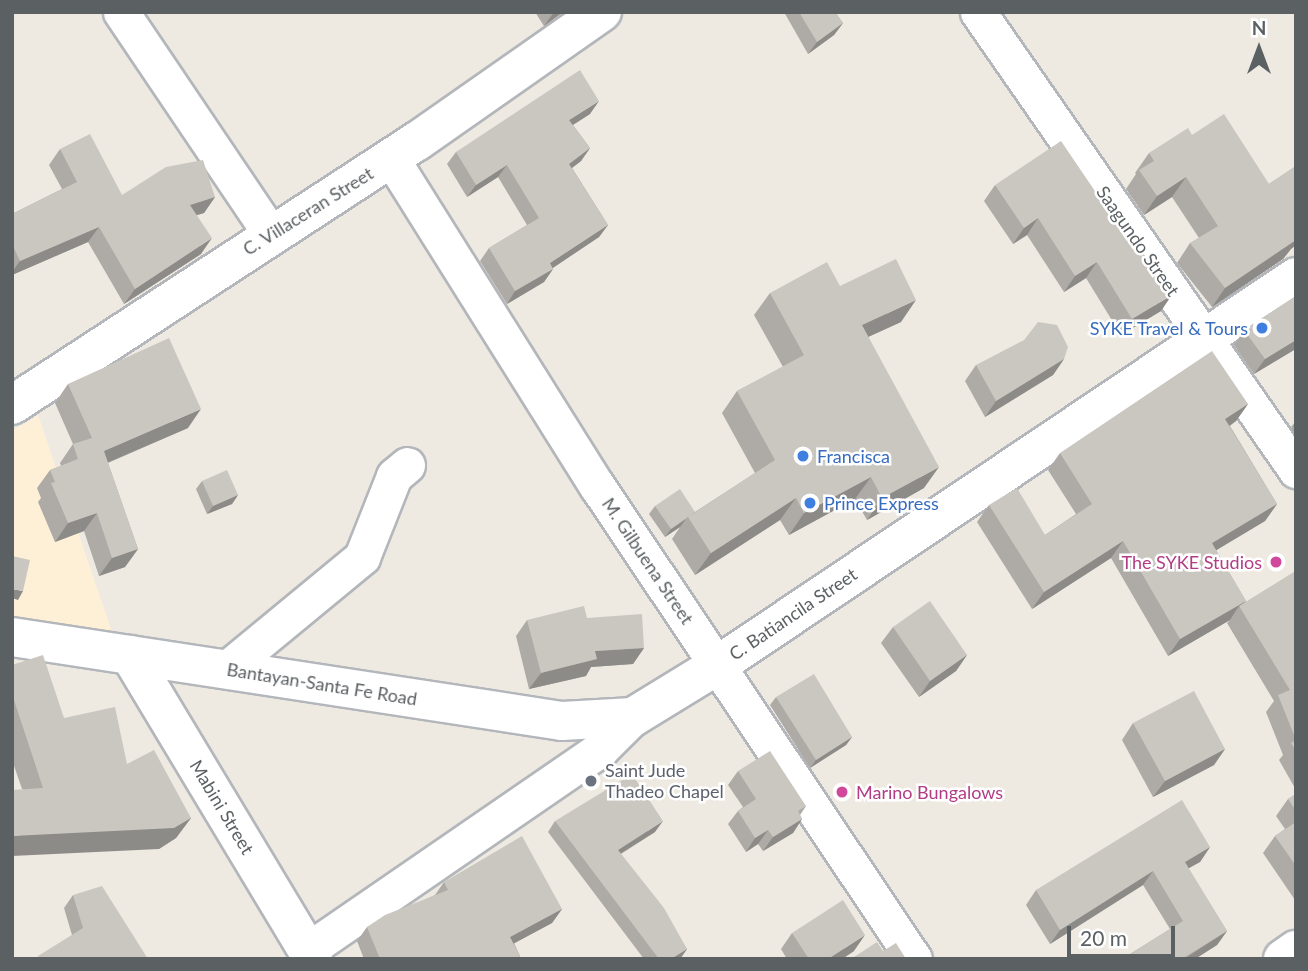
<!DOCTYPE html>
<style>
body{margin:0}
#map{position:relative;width:1308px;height:971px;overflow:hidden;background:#eeeae2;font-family:Lato,sans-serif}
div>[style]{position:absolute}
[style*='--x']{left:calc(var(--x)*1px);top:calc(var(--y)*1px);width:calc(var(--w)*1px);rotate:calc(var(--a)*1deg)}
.commercial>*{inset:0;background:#fef0d7}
.roads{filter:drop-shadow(2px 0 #b3b6ba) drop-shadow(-2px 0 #b3b6ba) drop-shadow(0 2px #b3b6ba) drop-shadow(0 -2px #b3b6ba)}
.minor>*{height:35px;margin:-17.5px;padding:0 17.5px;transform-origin:17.5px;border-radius:17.5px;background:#fff}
.tertiary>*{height:38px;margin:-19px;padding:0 19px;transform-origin:19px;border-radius:19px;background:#fff}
.secondary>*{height:38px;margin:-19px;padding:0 19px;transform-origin:19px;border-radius:19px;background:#fff}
.wall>*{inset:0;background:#aeaba6}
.shaded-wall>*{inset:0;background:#8d8b87}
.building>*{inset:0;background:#cac7c1}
.dots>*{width:19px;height:19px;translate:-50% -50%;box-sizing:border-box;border:4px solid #fff;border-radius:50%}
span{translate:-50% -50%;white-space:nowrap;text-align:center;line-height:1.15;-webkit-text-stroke:5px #fff;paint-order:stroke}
.street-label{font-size:18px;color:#5b6063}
.shop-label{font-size:18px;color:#366cbe}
.right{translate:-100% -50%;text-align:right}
.left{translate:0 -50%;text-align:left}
.hotel-label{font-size:18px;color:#b23c85}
.worship-label{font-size:18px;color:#5b616d}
.frame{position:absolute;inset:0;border:14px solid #5b6063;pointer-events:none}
.north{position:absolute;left:1224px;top:14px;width:70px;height:70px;-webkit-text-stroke:5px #fff;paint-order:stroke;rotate:0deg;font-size:19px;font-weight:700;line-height:28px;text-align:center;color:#5b6063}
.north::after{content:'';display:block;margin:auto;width:24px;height:32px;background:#5b6063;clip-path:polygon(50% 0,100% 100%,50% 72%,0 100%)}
.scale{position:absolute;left:1067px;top:926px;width:108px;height:32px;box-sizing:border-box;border:4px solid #5b6063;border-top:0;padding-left:9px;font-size:21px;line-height:24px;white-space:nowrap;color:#5b6063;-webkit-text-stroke:5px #fff;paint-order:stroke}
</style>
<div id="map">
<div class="commercial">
<i style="clip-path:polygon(38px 415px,113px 635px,12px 616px,12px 431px)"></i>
</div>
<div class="roads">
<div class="minor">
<i style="--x:121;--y:12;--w:268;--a:56"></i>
<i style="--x:978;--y:12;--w:558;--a:55.23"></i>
<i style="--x:391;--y:158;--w:387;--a:57.9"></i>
<i style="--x:597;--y:486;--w:569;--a:56.17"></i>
<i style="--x:225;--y:670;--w:178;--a:-39.5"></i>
<i style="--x:362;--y:557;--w:87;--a:-68.4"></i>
<i style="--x:394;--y:476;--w:17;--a:-40"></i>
<i style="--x:308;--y:950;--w:355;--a:-34.5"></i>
<i style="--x:601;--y:749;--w:45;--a:-45"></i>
</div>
<div class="tertiary">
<i style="--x:130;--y:655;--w:355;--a:59"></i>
<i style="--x:1283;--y:959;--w:16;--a:-35"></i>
</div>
<div class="secondary">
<i style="--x:12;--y:405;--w:482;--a:-33.1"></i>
<i style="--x:416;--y:142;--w:227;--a:-35"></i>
<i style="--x:12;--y:637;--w:556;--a:8.68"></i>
<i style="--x:562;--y:721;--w:71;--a:-3.2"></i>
<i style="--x:633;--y:717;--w:100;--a:-31.5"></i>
<i style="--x:718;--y:665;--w:696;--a:-33.87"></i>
</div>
</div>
<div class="wall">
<i style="clip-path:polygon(535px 12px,563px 12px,544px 26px)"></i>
<i style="clip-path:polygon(784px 12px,835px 12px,843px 23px,834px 35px,808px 54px)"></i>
<i style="clip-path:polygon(590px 114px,573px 125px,590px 148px,581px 161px,572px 168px,608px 225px,599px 237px,552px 268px,553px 269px,544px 282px,507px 304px,480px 261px,489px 248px,527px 225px,498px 177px,467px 197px,447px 164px,456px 152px)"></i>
<i style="clip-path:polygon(1192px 135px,1269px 184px,1296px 166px,1296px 245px,1291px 249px,1283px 259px,1212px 307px,1177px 263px,1190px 243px,1199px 238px,1172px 197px,1144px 215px,1126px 189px,1136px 174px,1135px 173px,1149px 153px)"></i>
<i style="clip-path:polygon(60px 149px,122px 195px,215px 197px,204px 213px,197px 215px,201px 254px,124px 304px,88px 242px,12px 275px,12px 214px,62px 189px,49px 165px)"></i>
<i style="clip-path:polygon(995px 185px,1161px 311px,1121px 335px,1086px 278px,1064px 292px,1027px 235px,1013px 244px,984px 201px)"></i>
<i style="clip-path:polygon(840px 286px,901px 322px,868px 337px,924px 488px,867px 520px,855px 499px,789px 535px,780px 520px,695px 575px,672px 539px,680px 527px,665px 537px,649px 514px,655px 506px,695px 512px,755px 473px,722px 413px,737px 391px,783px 367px,754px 315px,770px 293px)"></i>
<i style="clip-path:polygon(1296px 296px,1296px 355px,1294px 350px,1254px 374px,1234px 345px,1244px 330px)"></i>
<i style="clip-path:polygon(1064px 359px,1053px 375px,985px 417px,965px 381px,976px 365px)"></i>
<i style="clip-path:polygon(68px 384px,188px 428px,108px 463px,138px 549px,125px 567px,99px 576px,84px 531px,55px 542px,38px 502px,41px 498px,37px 488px,50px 470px,61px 466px,60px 463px,73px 444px,55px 403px)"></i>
<i style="clip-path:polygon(1248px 404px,1236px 421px,1230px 426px,1277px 504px,1265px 521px,1216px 550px,1246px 601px,1243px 604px,1296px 571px,1296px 790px,1279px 760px,1283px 755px,1266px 712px,1274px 701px,1227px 623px,1230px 620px,1168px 656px,1111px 558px,1032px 609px,977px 522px,989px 505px,1045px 535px,1076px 514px,1048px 470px,1060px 453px)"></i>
<i style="clip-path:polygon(1296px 421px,1296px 436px,1291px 427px)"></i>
<i style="clip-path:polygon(202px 481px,238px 495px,232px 504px,207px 514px,196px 489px)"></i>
<i style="clip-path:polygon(587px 618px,644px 648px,633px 664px,591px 667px,586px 676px,529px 689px,516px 636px,527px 620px)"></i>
<i style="clip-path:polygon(893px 627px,967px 655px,956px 671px,919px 697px,881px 643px)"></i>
<i style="clip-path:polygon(12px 665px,64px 718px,127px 764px,191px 818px,176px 838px,159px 849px,22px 789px,12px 760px)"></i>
<i style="clip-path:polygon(776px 697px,852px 737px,846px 745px,810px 768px,770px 705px)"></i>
<i style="clip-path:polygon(1133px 723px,1225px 749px,1214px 765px,1153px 797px,1122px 740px)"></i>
<i style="clip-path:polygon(738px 771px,806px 806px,800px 815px,802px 819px,793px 833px,763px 851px,758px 844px,746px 852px,728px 824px,738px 811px,743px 807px,728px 785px)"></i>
<i style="clip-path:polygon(1296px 794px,1296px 899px,1295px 900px,1263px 853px,1275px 836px,1285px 829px,1276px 816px,1288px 799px)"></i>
<i style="clip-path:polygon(555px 821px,655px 832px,621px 854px,687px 949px,680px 959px,644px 959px,548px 832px)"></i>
<i style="clip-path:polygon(1210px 847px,1200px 862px,1188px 868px,1227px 931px,1217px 945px,1195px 959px,1122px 959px,1170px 929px,1143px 885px,1050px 944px,1026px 905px,1036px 890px)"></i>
<i style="clip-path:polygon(444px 882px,562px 909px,552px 923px,514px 943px,520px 956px,518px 959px,364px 959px,357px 941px,367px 927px,435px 895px)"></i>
<i style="clip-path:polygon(73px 895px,148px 959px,72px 935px,64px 908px)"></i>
<i style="clip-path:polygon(792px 933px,854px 951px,842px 959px,787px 959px,781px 949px)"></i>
</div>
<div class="shaded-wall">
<i style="clip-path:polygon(554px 12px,563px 12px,544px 26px)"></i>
<i style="clip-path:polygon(843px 23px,834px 35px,808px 54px,817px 42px)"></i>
<i style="clip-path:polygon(599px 101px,590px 114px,560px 133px,569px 120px)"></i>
<i style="clip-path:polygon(590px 148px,581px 161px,560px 177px,569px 164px)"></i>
<i style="clip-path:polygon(507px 165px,498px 177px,467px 197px,476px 185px)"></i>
<i style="clip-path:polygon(1186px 177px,1172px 197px,1144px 215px,1157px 196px)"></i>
<i style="clip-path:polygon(215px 197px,204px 213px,179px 220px,190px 205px)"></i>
<i style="clip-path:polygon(1038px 218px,1027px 235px,1013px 244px,1024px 228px)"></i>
<i style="clip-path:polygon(608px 225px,599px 237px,541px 276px,550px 263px)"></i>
<i style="clip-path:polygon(99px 227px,88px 242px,12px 275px,12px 272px,20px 261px)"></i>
<i style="clip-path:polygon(1296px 235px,1296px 245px,1291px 249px,1283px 259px,1212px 307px,1225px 288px)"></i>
<i style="clip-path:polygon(212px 238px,201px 254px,124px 304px,135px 289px)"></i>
<i style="clip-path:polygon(1097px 262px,1086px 278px,1064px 292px,1075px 276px)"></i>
<i style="clip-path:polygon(553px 269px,544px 282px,507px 304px,515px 291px)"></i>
<i style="clip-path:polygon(1172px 295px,1161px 311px,1121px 335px,1132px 319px)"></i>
<i style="clip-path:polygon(916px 300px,901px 322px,846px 347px,862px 325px)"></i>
<i style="clip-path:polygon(1296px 340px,1296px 348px,1294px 350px,1254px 374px,1265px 359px)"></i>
<i style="clip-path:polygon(1064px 359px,1053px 375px,985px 417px,996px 401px)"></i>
<i style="clip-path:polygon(1248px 404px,1236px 421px,1214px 436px,1225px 419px)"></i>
<i style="clip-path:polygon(201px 409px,188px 428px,90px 470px,104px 451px)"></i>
<i style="clip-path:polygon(939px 467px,924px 488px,867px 520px,882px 498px)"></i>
<i style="clip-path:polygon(871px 477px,855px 499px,789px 535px,804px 513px)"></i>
<i style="clip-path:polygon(238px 495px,232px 504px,207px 514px,213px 506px)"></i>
<i style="clip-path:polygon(796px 498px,780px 520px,695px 575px,711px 553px)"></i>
<i style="clip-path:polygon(1277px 504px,1265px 521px,1200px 560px,1212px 543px)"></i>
<i style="clip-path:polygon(97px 513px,84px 531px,55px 542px,68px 523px)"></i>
<i style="clip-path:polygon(686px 519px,680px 527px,665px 537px,671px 529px)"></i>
<i style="clip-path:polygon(1123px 541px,1111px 558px,1032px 609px,1044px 592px)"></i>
<i style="clip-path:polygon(138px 549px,125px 567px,99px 576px,112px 558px)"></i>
<i style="clip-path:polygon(12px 589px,23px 591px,18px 600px,12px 598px)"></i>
<i style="clip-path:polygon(1246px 601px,1240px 608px,1239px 606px,1230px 620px,1168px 656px,1180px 639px)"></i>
<i style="clip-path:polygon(644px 648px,633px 664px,591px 667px,586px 676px,529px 689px,541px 673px,595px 651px)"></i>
<i style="clip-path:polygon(967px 655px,956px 671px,919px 697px,930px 681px)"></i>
<i style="clip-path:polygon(852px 737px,846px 745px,810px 768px,816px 760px)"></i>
<i style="clip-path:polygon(1225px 749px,1214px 765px,1153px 797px,1165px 781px)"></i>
<i style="clip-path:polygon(191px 818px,176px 838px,159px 849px,12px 856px,12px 836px)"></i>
<i style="clip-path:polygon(802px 819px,793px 833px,763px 851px,773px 837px)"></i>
<i style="clip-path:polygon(663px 821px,655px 832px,610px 860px,618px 850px)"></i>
<i style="clip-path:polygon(768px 830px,758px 844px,746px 852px,755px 838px)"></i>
<i style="clip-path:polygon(1210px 847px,1200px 862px,1175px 876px,1185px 862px)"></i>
<i style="clip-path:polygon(1153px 871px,1143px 885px,1050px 944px,1060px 930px)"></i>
<i style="clip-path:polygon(562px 909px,552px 923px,500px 951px,510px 937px)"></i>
<i style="clip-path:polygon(1227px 931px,1217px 945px,1195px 959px,1184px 959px)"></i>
<i style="clip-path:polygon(865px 935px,854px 951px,842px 959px,828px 959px)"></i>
<i style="clip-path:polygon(687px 949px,680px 959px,671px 959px)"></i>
</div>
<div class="building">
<i style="clip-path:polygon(799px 12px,835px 12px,843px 23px,817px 42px)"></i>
<i style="clip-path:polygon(580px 70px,599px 101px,569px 120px,590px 148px,569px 164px,608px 225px,550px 263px,553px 269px,515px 291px,489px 248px,539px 218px,507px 165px,476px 185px,456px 152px)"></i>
<i style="clip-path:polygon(1224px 114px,1269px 184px,1296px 166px,1296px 235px,1295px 236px,1296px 240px,1225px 288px,1190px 243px,1218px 226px,1186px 177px,1157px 196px,1139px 170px,1154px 161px,1149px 153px,1188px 128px,1192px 135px)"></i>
<i style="clip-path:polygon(90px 134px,122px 195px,166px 167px,203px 160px,215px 197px,190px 205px,212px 238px,135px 289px,99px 227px,20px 261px,12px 244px,12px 214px,77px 182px,60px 149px)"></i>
<i style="clip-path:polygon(1061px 141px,1099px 197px,1103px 195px,1172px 295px,1132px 319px,1097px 262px,1075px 276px,1038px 218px,1024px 228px,995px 185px)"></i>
<i style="clip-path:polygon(896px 259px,916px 300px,862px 325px,939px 467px,882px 498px,871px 477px,804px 513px,796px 498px,711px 553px,688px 517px,775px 460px,737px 391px,804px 355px,770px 293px,827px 262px,840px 286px)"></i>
<i style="clip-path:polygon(1296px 296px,1296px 340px,1265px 359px,1244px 330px)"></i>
<i style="clip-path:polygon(1038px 322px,1057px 325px,1068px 347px,1064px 359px,996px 401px,976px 365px,1024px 340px)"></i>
<i style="clip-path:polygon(169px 338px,201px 409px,104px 451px,138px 549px,112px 558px,97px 513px,68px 523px,51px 483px,55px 482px,50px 470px,78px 459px,73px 444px,92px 438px,68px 384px)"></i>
<i style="clip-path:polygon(1212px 351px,1248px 404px,1225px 419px,1277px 504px,1212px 543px,1246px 601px,1180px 639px,1123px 541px,1044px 592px,989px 505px,1017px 488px,1045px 535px,1092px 504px,1060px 453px)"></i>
<i style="clip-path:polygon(227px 470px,238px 495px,213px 506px,202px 481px)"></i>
<i style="clip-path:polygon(680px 489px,695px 512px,671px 529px,655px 506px)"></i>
<i style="clip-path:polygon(12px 556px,30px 560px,23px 591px,12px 589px)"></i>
<i style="clip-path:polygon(1296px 571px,1296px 740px,1278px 695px,1290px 690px,1239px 606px)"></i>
<i style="clip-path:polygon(930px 601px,967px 655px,930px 681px,893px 627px)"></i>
<i style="clip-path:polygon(584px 606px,587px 618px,642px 614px,644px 648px,595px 651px,597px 659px,541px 673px,527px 620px)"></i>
<i style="clip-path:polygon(43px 655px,64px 718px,115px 707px,127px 764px,154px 750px,191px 818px,174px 828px,12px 836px,12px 790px,43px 788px,12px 694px,12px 665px)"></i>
<i style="clip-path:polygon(814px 674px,852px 737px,816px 760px,776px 697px)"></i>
<i style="clip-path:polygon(1194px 691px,1225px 749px,1165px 781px,1133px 723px)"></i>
<i style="clip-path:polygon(1296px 740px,1296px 751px,1291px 743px)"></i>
<i style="clip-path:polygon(770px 751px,806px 806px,798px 811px,802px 819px,773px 837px,768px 830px,755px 838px,738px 811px,756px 799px,738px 771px)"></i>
<i style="clip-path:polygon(632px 774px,663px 821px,618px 850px,664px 908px,687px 949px,671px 959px,659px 959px,555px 821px)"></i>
<i style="clip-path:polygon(1296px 794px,1296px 811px,1288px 799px)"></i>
<i style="clip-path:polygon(1182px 800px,1210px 847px,1185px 862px,1227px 931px,1185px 957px,1186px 959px,1122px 959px,1183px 921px,1153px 871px,1060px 930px,1036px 890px)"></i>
<i style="clip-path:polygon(1296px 822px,1296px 866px,1275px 836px)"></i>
<i style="clip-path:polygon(522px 836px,562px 909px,510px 937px,520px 956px,515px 959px,380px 959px,367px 927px,385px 915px,448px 890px,444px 882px)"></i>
<i style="clip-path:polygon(102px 886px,148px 959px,39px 959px,38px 956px,83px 928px,73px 895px)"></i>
<i style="clip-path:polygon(843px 900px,865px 935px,828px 959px,809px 959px,792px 933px)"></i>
<i style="clip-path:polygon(877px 942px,883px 951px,896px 943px,906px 959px,851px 959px)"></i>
</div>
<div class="dots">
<i style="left:1262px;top:328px;background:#3f7fe0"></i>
<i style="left:803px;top:456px;background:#3f7fe0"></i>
<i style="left:810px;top:503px;background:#3f7fe0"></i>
<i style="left:1276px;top:562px;background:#d1479c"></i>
<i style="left:591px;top:781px;background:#6b7280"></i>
<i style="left:842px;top:792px;background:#d1479c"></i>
</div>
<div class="street-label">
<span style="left:308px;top:211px;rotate:-32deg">C. Villaceran Street</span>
<span style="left:1138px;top:241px;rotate:55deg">Saagundo Street</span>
<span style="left:648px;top:561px;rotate:56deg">M. Gilbuena Street</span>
<span style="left:793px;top:614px;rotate:-34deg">C. Batiancila Street</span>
<span style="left:322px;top:684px;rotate:9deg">Bantayan-Santa Fe Road</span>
<span style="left:222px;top:807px;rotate:59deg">Mabini Street</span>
</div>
<div class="shop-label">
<span class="right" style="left:1248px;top:328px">SYKE Travel &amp; Tours</span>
<span class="left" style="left:817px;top:456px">Francisca</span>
<span class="left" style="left:824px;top:503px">Prince Express</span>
</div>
<div class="hotel-label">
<span class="right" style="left:1262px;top:562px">The SYKE Studios</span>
<span class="left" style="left:856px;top:792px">Marino Bungalows</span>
</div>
<div class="worship-label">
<span class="left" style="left:605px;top:781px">Saint Jude<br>Thadeo Chapel</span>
</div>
<div class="frame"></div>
<div class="north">N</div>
<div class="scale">20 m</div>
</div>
